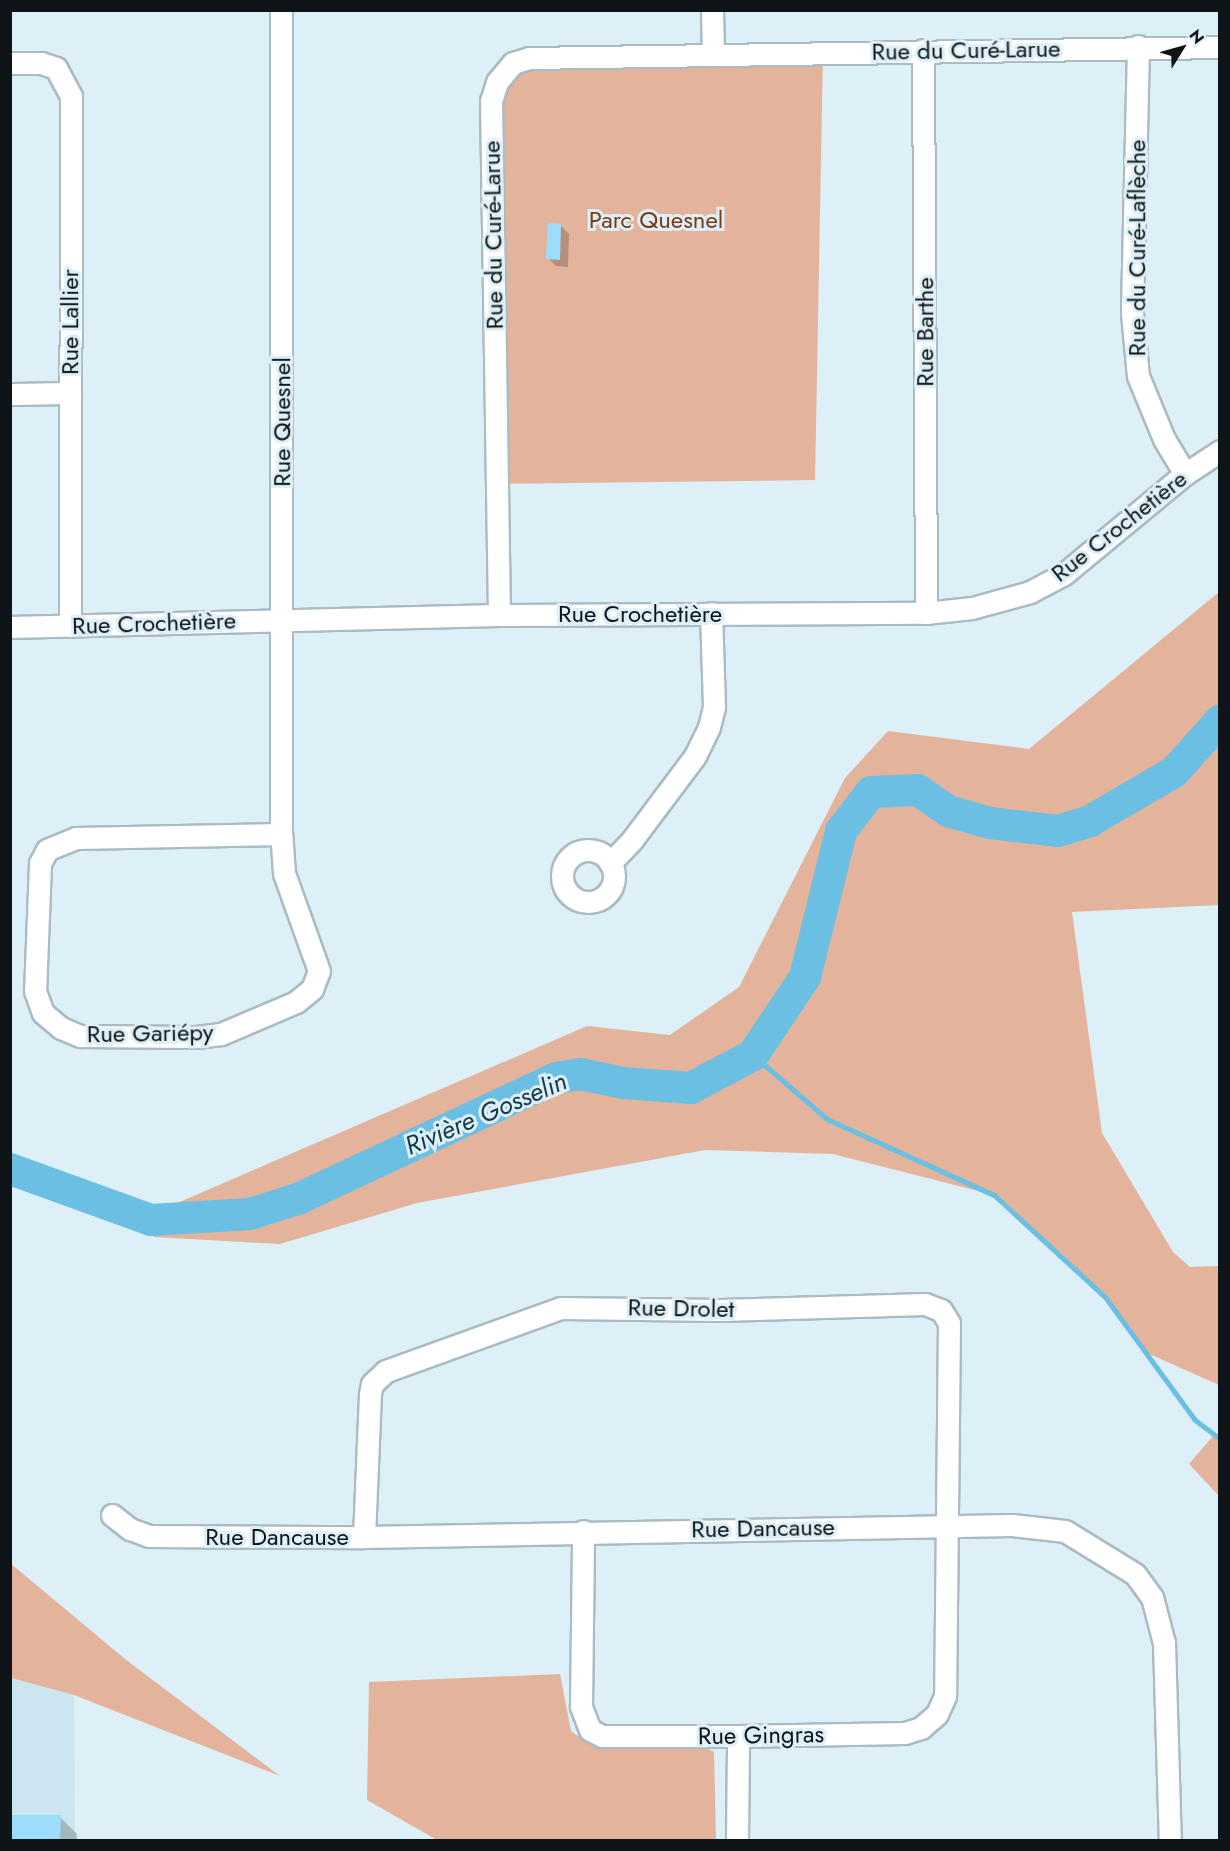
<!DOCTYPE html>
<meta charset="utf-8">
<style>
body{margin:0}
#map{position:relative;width:1230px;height:1851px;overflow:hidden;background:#ddeff7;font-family:Jost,sans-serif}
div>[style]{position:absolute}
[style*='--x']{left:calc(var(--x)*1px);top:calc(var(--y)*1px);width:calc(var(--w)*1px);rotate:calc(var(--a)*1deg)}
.built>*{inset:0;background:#cbe5f1}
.green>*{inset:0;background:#e4b39c}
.shadow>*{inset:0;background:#0003}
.stream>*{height:5px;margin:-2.5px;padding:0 2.5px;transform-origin:2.5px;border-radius:2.5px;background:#6abfe3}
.river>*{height:32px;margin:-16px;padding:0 16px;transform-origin:16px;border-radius:16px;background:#6abfe3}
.building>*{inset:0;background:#9bddfa}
.roads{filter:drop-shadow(2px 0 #aabbc3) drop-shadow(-2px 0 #aabbc3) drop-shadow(0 2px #aabbc3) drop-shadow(0 -2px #aabbc3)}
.minor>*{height:21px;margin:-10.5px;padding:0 10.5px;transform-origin:10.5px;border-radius:10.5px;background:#fff}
.minor>.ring{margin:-10.5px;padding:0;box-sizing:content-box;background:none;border:21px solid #fff;border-radius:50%}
span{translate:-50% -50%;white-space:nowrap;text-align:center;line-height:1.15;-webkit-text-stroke:6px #ddeff7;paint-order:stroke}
.street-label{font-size:24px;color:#0e1417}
.park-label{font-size:24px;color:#7c3b17}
.water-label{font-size:26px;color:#143b4a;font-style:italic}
.frame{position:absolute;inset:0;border:12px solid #0e1417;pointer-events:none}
.north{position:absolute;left:1152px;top:18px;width:60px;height:60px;-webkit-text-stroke:4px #ddeff7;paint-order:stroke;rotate:53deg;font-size:16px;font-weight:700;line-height:24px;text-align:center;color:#0e1417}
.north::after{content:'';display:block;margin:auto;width:21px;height:27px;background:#0e1417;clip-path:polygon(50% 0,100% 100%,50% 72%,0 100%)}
</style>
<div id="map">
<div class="built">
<i style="clip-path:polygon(10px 1678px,74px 1695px,75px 1840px,11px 1840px)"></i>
</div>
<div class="green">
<i style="clip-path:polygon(823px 52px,815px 480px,497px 484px,497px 82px,513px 63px)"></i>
<i style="clip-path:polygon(1219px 592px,1219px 905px,1072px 912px,1102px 1133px,1173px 1252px,1190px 1267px,1219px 1266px,1219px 1385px,1145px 1352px,1105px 1297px,994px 1195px,833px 1154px,705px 1150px,417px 1203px,280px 1244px,154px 1237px,151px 1220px,168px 1207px,587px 1026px,670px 1035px,739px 987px,845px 778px,888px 731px,1029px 749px)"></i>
<i style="clip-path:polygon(1214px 1435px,1219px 1439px,1219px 1496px,1189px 1464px)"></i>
<i style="clip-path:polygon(10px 1563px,125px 1659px,280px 1776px,74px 1695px,11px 1678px)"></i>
<i style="clip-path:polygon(560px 1674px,571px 1731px,591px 1745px,705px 1747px,714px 1752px,716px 1840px,437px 1840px,367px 1800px,369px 1682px)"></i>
</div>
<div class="shadow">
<i style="clip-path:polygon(561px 226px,569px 234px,568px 267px,556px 266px,548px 258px)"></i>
<i style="clip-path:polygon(10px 1816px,60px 1817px,77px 1834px,77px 1840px,10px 1840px)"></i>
</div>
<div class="stream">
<i style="--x:753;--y:1055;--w:98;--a:40.9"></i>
<i style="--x:827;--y:1119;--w:183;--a:24.5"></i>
<i style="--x:994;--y:1195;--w:151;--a:42.6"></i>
<i style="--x:1105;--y:1297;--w:152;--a:53.8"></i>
<i style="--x:1195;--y:1420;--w:31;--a:37"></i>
</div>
<div class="river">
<i style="--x:10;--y:1169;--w:150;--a:19.9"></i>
<i style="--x:151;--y:1220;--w:99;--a:-3.5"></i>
<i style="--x:250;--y:1214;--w:52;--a:-17.7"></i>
<i style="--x:300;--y:1198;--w:283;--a:-25.1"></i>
<i style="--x:556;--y:1078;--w:24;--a:-9"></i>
<i style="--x:580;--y:1074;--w:45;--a:11.6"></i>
<i style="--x:624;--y:1083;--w:67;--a:4.3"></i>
<i style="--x:691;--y:1088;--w:70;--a:-28"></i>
<i style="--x:753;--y:1055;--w:94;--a:-56.3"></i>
<i style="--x:805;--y:977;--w:150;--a:-76.1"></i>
<i style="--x:841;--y:831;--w:49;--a:-52.4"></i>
<i style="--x:871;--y:792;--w:47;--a:-2.4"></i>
<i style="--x:918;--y:790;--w:37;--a:35"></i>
<i style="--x:948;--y:811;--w:44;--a:15.9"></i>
<i style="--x:990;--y:823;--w:68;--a:6.7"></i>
<i style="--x:1058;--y:831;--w:34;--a:-17"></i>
<i style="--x:1090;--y:821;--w:97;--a:-30.3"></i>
<i style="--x:1174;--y:772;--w:69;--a:-48"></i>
</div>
<div class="building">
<i style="clip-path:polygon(548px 223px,561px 224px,560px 260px,546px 259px)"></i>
<i style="clip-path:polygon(10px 1815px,61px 1815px,60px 1840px,10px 1840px)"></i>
</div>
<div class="roads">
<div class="minor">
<i style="--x:712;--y:10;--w:45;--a:88.7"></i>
<i style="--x:1138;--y:46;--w:267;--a:91.3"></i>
<i style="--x:1132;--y:313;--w:63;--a:84.6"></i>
<i style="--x:1138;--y:376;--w:68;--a:67.6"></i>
<i style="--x:1164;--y:439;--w:41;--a:59"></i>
<i style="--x:923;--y:50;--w:563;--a:89.69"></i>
<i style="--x:10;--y:63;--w:31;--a:0"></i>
<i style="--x:41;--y:63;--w:16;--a:18"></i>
<i style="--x:56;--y:68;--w:32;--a:62"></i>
<i style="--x:71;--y:96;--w:530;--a:90.11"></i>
<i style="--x:10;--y:394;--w:60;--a:-1"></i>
<i style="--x:499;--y:615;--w:514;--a:-90.89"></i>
<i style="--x:491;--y:101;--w:20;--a:-72"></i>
<i style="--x:497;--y:82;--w:25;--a:-50"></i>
<i style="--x:513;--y:63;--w:17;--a:-17"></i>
<i style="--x:529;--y:58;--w:691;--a:-0.91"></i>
<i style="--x:10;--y:627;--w:489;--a:-1.4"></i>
<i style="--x:499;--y:615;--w:427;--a:-0.3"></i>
<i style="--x:926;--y:613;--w:46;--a:-6.2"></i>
<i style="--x:972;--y:608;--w:60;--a:-15.4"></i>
<i style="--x:1030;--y:592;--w:38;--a:-28"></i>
<i style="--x:1064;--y:574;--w:157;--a:-39.6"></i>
<i style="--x:1185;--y:474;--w:42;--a:-33.3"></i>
<i style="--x:281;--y:834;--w:205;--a:178.9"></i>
<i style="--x:76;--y:838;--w:31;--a:158"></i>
<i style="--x:47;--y:850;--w:15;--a:118"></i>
<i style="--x:40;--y:863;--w:128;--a:92.2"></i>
<i style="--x:35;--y:991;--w:23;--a:70"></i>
<i style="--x:43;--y:1013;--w:23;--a:40"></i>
<i style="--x:61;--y:1028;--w:21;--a:23"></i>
<i style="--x:80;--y:1036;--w:116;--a:0.5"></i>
<i style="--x:196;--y:1037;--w:25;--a:-7"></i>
<i style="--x:221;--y:1034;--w:82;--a:-23.1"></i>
<i style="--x:296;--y:1002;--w:21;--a:-39"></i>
<i style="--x:312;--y:989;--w:19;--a:-69"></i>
<i style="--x:319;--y:971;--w:104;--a:-109.7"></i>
<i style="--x:284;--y:873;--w:39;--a:-94"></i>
<i style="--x:281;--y:834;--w:824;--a:-90"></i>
<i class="ring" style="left:562px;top:850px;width:31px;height:31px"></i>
<i style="--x:610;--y:863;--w:32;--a:-46"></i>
<i style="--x:632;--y:840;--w:105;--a:-53.1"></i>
<i style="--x:695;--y:756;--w:32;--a:-64"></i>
<i style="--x:709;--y:727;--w:21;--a:-76"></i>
<i style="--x:714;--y:707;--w:94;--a:-91.8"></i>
<i style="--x:112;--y:1515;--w:23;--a:38"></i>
<i style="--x:130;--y:1529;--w:20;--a:20"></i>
<i style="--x:149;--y:1536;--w:215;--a:0.3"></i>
<i style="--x:364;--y:1537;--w:648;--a:-1.06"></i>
<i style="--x:1012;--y:1525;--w:53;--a:6.5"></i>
<i style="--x:1065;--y:1531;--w:82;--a:31.6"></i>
<i style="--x:1135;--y:1574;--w:29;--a:54"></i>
<i style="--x:1152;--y:1597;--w:48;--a:75.4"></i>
<i style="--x:1164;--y:1643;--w:197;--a:88.3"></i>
<i style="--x:364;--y:1537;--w:143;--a:-87.6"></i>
<i style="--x:370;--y:1394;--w:10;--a:-79"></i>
<i style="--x:372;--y:1384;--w:19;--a:-43"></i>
<i style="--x:386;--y:1371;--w:186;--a:-19.8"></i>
<i style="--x:561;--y:1308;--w:160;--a:0.7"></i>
<i style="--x:721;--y:1310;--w:204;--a:-1.7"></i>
<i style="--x:925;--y:1304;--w:17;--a:21"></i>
<i style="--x:941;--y:1310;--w:15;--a:58"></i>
<i style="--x:949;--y:1323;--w:373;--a:90.6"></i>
<i style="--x:945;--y:1696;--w:20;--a:114"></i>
<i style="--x:937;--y:1714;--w:21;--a:139"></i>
<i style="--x:921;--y:1728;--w:17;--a:163"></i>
<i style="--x:905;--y:1733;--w:167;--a:179"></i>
<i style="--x:738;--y:1736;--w:136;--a:180"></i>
<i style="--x:602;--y:1736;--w:13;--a:-153"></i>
<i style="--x:590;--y:1730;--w:26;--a:-111"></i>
<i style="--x:581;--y:1706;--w:175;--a:-89.3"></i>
<i style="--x:737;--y:1840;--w:104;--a:-89.4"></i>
</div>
</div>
<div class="street-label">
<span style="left:966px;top:50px;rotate:-1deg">Rue du Curé-Larue</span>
<span style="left:493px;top:235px;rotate:-91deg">Rue du Curé-Larue</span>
<span style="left:1137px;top:248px;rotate:-90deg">Rue du Curé-Laflèche</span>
<span style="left:70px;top:322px;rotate:-90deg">Rue Lallier</span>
<span style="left:925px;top:332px;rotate:-90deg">Rue Barthe</span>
<span style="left:282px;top:422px;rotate:-90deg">Rue Quesnel</span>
<span style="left:1119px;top:526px;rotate:-38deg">Rue Crochetière</span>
<span style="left:640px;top:614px">Rue Crochetière</span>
<span style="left:154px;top:623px;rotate:-2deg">Rue Crochetière</span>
<span style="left:150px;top:1033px;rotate:-1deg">Rue Gariépy</span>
<span style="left:681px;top:1308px;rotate:1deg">Rue Drolet</span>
<span style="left:763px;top:1528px;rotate:-1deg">Rue Dancause</span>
<span style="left:277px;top:1537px">Rue Dancause</span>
<span style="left:761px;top:1735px;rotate:-1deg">Rue Gingras</span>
</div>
<div class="park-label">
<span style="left:656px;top:220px">Parc Quesnel</span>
</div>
<div class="water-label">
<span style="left:486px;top:1114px;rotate:-23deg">Rivière Gosselin</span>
</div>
<div class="frame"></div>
<div class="north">N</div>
</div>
